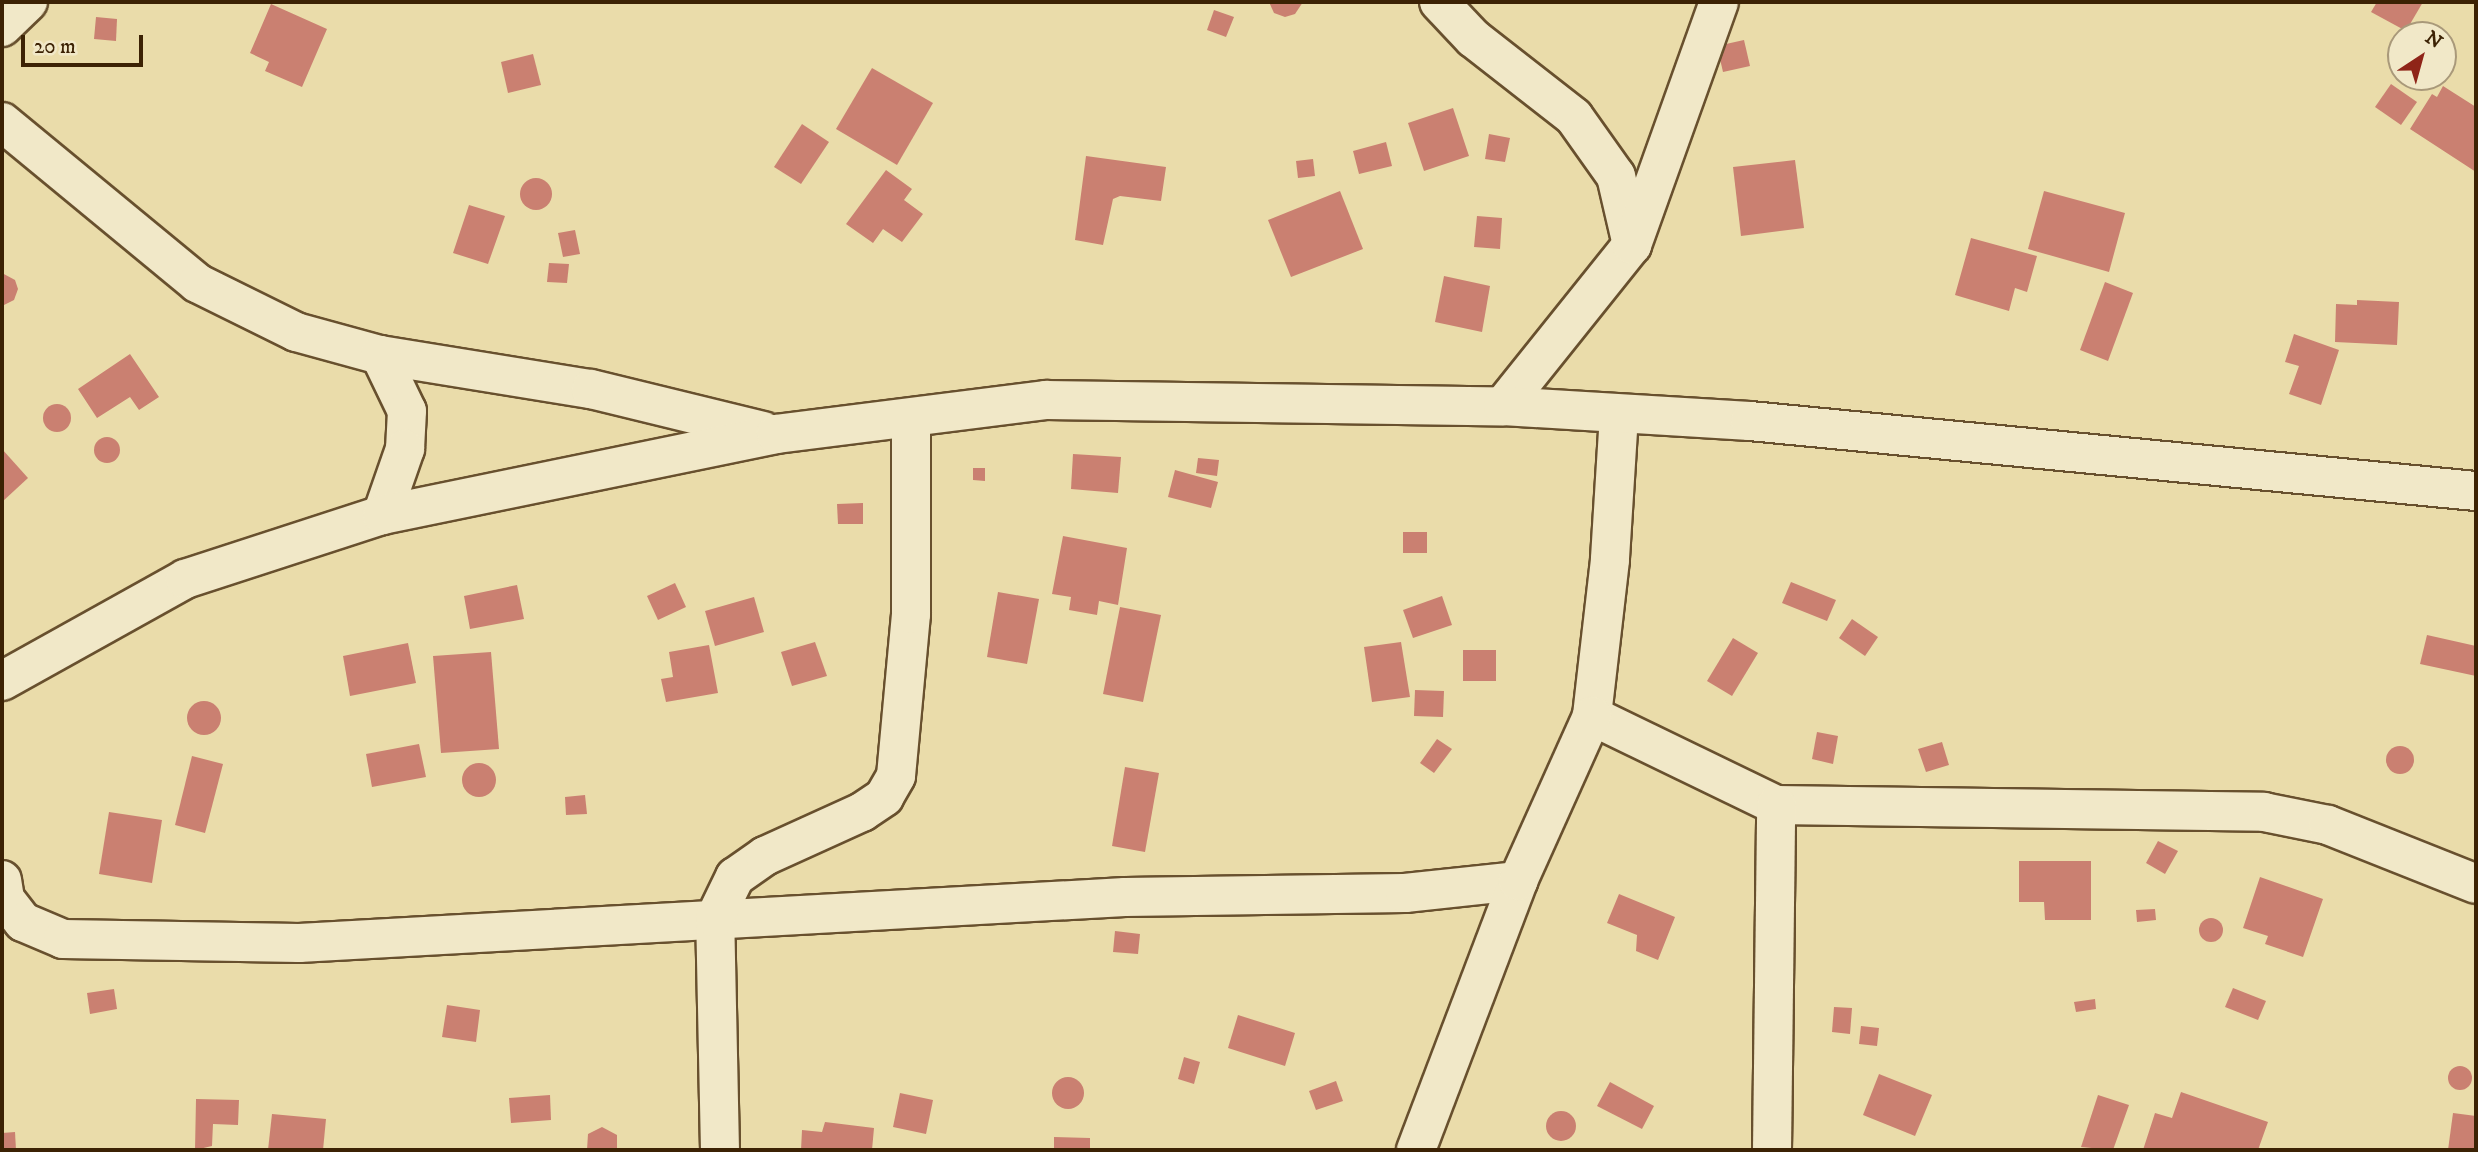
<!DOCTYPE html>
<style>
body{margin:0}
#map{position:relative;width:2478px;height:1152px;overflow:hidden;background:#eadcaa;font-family:"IM FELL DW Pica",serif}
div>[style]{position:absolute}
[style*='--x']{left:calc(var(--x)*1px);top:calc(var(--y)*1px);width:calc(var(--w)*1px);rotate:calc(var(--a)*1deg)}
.building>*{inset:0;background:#ca8071}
.round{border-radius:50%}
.roads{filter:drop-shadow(2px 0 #68502e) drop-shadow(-2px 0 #68502e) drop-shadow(0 2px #68502e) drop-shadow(0 -2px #68502e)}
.minor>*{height:38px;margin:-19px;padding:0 19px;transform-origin:19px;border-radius:19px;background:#f1e8c8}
span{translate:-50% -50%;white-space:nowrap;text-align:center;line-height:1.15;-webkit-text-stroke:5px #f1e8c8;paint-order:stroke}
.frame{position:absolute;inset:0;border:4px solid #3c2204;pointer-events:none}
.north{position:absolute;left:2387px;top:21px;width:70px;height:70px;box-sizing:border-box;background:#f1e8c8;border:2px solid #a9997a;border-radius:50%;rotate:36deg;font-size:19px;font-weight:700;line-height:28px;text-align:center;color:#3c2204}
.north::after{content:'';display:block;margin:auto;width:24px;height:32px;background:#8f2418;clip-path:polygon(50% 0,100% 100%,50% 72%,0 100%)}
.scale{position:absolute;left:21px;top:35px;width:122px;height:32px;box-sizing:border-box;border:4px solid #3c2204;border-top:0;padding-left:9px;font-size:21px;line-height:24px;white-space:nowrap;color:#3c2204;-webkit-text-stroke:5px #f1e8c8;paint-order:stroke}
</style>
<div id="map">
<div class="building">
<i style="clip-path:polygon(1269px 2px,1303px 2px,1295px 14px,1285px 17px,1274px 13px)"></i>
<i style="clip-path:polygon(2377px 2px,2423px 2px,2406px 31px,2371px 12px)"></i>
<i style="clip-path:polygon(271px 4px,327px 29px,302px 87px,265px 71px,269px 62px,250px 53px)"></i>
<i style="clip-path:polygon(1214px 10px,1234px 17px,1226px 37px,1207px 30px)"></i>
<i style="clip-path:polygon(96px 17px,117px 19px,116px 41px,94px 39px)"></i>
<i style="clip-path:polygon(1744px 40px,1750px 66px,1723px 72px,1717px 46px)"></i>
<i style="clip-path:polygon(533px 54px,541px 85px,508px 93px,501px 62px)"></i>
<i style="clip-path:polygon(872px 68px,933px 103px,897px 165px,836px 129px)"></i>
<i style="clip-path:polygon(2391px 84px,2417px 102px,2401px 125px,2375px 107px)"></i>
<i style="clip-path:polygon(2443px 86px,2476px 107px,2476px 172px,2410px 129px,2432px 94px,2437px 97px)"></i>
<i style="clip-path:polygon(1453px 108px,1469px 156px,1424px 171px,1408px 123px)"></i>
<i style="clip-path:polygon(802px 124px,829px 142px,801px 184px,774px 167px)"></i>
<i style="clip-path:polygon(1489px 134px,1510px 138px,1505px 162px,1485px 159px)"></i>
<i style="clip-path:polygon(1386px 142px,1392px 166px,1359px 174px,1353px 151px)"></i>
<i style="clip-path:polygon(1086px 156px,1166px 167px,1161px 201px,1120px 196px,1113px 199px,1103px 245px,1075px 240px)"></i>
<i style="clip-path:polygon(1313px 159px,1315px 176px,1298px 178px,1296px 161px)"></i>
<i style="clip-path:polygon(1795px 160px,1804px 228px,1741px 236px,1733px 167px)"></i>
<i style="clip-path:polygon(886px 170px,912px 189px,904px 200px,923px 214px,902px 242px,883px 229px,873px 243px,846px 224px)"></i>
<i class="round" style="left:520px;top:178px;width:32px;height:32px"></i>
<i style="clip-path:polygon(1340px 191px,1363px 249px,1291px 277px,1268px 220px)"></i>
<i style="clip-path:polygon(2044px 191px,2125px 213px,2109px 272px,2028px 249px)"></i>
<i style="clip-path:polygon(469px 205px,505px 216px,488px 264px,453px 253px)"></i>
<i style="clip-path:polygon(1477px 216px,1502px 218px,1500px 249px,1474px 247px)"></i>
<i style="clip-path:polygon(575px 230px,580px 254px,563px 257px,558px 233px)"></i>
<i style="clip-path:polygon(1971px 238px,2037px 256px,2027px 292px,2015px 288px,2009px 311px,1955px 295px)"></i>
<i style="clip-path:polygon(549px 263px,569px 264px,567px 283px,547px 282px)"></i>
<i style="clip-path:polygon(2px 273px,15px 280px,18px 289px,14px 300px,2px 306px)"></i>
<i style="clip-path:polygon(1444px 276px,1490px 286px,1482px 332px,1435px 322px)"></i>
<i style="clip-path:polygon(2105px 282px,2133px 293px,2108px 361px,2080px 350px)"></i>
<i style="clip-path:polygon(2357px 300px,2399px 302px,2397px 345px,2335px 342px,2336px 304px,2357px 305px)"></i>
<i style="clip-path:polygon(2294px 334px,2339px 350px,2321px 405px,2289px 394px,2299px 366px,2285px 362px)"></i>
<i style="clip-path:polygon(130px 354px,159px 397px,139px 410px,130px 397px,97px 418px,78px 389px)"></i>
<i class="round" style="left:43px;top:404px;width:28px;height:28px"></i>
<i class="round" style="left:94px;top:437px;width:26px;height:26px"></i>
<i style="clip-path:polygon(2px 449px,28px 478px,2px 502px)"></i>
<i style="clip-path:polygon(1073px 454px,1121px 457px,1118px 493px,1071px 489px)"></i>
<i style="clip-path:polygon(1198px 458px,1219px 460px,1217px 476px,1196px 473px)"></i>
<i style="clip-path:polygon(973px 468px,985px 468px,985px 481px,973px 480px)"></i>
<i style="clip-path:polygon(1175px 470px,1218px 482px,1211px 508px,1168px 497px)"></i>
<i style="clip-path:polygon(863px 503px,863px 524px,838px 524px,837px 504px)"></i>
<i style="clip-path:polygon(1403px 532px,1427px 532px,1427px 553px,1403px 553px)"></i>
<i style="clip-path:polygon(1063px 536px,1127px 548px,1118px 605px,1099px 601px,1097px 615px,1069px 610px,1071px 597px,1052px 594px)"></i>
<i style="clip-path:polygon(1791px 582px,1836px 600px,1827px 621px,1782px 603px)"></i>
<i style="clip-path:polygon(675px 583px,686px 607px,658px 620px,647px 596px)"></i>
<i style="clip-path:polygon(517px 585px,524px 619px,470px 629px,464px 596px)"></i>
<i style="clip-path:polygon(998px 592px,1039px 599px,1027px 664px,987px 657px)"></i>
<i style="clip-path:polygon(1442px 596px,1452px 625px,1413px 638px,1403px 610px)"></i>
<i style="clip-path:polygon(754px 597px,764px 632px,715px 646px,705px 611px)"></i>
<i style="clip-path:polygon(1120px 607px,1161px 615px,1143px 702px,1103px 694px)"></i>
<i style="clip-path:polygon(1852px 619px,1878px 637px,1865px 656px,1839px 638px)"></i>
<i style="clip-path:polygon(2427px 635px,2476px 646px,2476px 676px,2420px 664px)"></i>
<i style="clip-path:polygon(1733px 638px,1758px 653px,1732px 696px,1707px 681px)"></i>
<i style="clip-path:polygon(815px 642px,827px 676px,792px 686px,781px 652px)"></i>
<i style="clip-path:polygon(1401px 642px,1410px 697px,1372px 702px,1364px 647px)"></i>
<i style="clip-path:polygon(408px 643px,416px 683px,350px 696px,343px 656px)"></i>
<i style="clip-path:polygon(709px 645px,718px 693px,666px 702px,661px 679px,673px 677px,669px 652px)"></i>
<i style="clip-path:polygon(1463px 650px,1496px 650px,1496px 681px,1463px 681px)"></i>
<i style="clip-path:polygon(491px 652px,499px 749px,441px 753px,433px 656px)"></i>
<i style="clip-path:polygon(1415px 690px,1444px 691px,1443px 717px,1414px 716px)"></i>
<i class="round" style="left:187px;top:701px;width:34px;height:34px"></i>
<i style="clip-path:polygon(1817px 732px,1838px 736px,1833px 764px,1812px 759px)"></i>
<i style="clip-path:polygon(1437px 739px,1452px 749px,1434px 773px,1420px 763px)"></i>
<i style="clip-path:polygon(1942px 742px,1949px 765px,1926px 772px,1918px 749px)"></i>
<i style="clip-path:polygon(419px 744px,426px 777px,372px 787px,366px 754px)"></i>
<i class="round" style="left:2386px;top:746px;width:28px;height:28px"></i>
<i style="clip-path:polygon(192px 756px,223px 764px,205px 833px,175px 825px)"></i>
<i class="round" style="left:462px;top:763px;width:34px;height:34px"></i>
<i style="clip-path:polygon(1125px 767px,1159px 773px,1145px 852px,1112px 846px)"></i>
<i style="clip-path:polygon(585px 795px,587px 814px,566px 815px,565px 797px)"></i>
<i style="clip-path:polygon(109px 812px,162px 820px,152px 883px,99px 874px)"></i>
<i style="clip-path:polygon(2158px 841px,2178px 851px,2165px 874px,2146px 863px)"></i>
<i style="clip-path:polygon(2019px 861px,2091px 861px,2091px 920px,2045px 920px,2044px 902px,2019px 902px)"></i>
<i style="clip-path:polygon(2260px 877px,2323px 899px,2303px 957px,2265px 944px,2268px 936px,2243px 928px)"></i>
<i style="clip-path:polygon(1619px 894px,1675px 917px,1658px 960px,1636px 951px,1637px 935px,1607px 923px)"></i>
<i style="clip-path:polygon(2155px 909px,2156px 920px,2137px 922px,2136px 910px)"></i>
<i class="round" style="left:2199px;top:918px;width:24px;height:24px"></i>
<i style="clip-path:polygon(1115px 931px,1140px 934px,1138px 954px,1113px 952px)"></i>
<i style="clip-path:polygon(2233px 988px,2266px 1001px,2258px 1020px,2225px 1007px)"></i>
<i style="clip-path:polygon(114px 989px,117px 1009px,90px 1014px,87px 993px)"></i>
<i style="clip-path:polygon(2095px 999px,2096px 1009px,2076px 1012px,2074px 1002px)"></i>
<i style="clip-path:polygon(447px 1005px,480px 1010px,476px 1042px,442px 1037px)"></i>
<i style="clip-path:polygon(1834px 1007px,1852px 1008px,1850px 1034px,1832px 1032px)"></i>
<i style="clip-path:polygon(1238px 1015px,1295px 1033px,1285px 1066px,1228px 1048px)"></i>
<i style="clip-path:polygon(1861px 1026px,1879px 1028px,1877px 1046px,1859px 1044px)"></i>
<i style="clip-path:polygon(1184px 1057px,1200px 1062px,1194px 1084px,1178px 1079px)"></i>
<i class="round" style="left:2448px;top:1066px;width:24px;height:24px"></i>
<i style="clip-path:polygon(1879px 1074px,1932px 1095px,1915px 1136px,1863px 1115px)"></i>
<i class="round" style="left:1052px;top:1077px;width:32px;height:32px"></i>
<i style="clip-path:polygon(1336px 1081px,1343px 1101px,1316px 1110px,1309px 1091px)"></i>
<i style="clip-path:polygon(1610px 1082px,1654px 1106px,1642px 1129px,1597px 1106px)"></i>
<i style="clip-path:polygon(2181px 1092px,2268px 1122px,2258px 1150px,2143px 1150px,2155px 1113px,2172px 1118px)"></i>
<i style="clip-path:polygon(900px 1093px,933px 1100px,926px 1134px,893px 1127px)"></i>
<i style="clip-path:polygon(550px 1095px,551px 1120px,511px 1123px,509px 1098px)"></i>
<i style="clip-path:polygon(2098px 1095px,2129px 1105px,2113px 1150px,2081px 1147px)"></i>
<i style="clip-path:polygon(196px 1099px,239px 1100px,238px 1125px,213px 1124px,212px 1146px,195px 1150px)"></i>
<i class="round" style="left:1546px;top:1111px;width:30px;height:30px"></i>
<i style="clip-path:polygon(2453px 1113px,2476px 1116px,2476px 1150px,2448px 1150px)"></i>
<i style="clip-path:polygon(272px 1114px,326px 1119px,323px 1150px,268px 1150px)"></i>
<i style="clip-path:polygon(825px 1122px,874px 1128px,872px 1150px,801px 1150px,802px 1130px,822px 1132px)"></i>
<i style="clip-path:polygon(602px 1127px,617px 1135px,617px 1150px,587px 1150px,588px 1134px)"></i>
<i style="clip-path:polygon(15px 1132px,16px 1150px,2px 1150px,2px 1133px)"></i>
<i style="clip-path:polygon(1054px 1137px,1090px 1138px,1090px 1150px,1054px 1150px)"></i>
</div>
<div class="roads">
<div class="minor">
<i style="--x:1439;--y:2;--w:50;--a:46.6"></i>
<i style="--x:1473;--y:38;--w:128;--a:38"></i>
<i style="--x:1574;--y:117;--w:72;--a:54.6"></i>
<i style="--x:1616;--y:176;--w:71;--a:76.9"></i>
<i style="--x:2;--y:27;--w:36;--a:-44"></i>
<i style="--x:2;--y:122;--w:253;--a:39.5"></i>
<i style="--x:197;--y:283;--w:110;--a:26.3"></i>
<i style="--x:296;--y:332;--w:87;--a:15.3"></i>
<i style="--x:380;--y:355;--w:214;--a:9.2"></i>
<i style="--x:591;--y:389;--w:177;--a:13.7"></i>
<i style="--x:380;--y:355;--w:62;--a:64.3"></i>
<i style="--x:407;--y:411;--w:38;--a:93"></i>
<i style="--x:405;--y:449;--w:70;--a:109.2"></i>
<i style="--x:1503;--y:406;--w:206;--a:-51.3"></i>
<i style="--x:1632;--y:245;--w:258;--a:-70.3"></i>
<i style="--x:1619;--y:415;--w:145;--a:93.6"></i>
<i style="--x:1610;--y:560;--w:157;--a:96.6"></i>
<i style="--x:1592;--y:716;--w:204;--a:25.8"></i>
<i style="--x:1776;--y:805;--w:488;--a:0.8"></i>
<i style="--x:2264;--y:812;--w:65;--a:11.5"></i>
<i style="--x:2328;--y:825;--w:159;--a:21.7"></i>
<i style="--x:2;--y:681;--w:210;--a:-29.1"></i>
<i style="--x:185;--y:579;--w:207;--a:-18"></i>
<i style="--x:382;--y:515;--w:402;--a:-11.6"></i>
<i style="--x:776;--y:434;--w:272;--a:-7.2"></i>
<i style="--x:1046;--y:400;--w:457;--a:0.8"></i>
<i style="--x:1503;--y:406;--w:247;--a:3.5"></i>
<i style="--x:1750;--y:421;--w:729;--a:5.51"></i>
<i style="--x:2;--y:880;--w:19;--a:81"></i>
<i style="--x:5;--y:899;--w:29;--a:52"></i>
<i style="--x:23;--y:922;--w:43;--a:23"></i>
<i style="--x:63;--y:939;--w:236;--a:1"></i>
<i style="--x:299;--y:943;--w:827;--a:-3.19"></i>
<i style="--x:1125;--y:897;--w:280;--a:-0.8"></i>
<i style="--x:1405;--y:893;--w:114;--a:-6.1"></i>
<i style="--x:720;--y:1150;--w:232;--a:-91.2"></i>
<i style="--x:715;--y:918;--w:46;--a:-64"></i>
<i style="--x:735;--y:877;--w:37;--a:-35"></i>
<i style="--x:765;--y:856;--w:107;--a:-24.4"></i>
<i style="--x:862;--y:812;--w:27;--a:-34"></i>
<i style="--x:884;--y:797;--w:24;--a:-60"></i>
<i style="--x:896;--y:776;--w:163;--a:-84.7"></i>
<i style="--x:911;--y:614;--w:196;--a:-90"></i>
<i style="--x:1416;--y:1150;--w:288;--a:-69.2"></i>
<i style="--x:1518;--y:881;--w:181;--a:-65.8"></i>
<i style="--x:1772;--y:1150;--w:345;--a:-89.3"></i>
</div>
</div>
<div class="frame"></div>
<div class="north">N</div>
<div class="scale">20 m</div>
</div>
